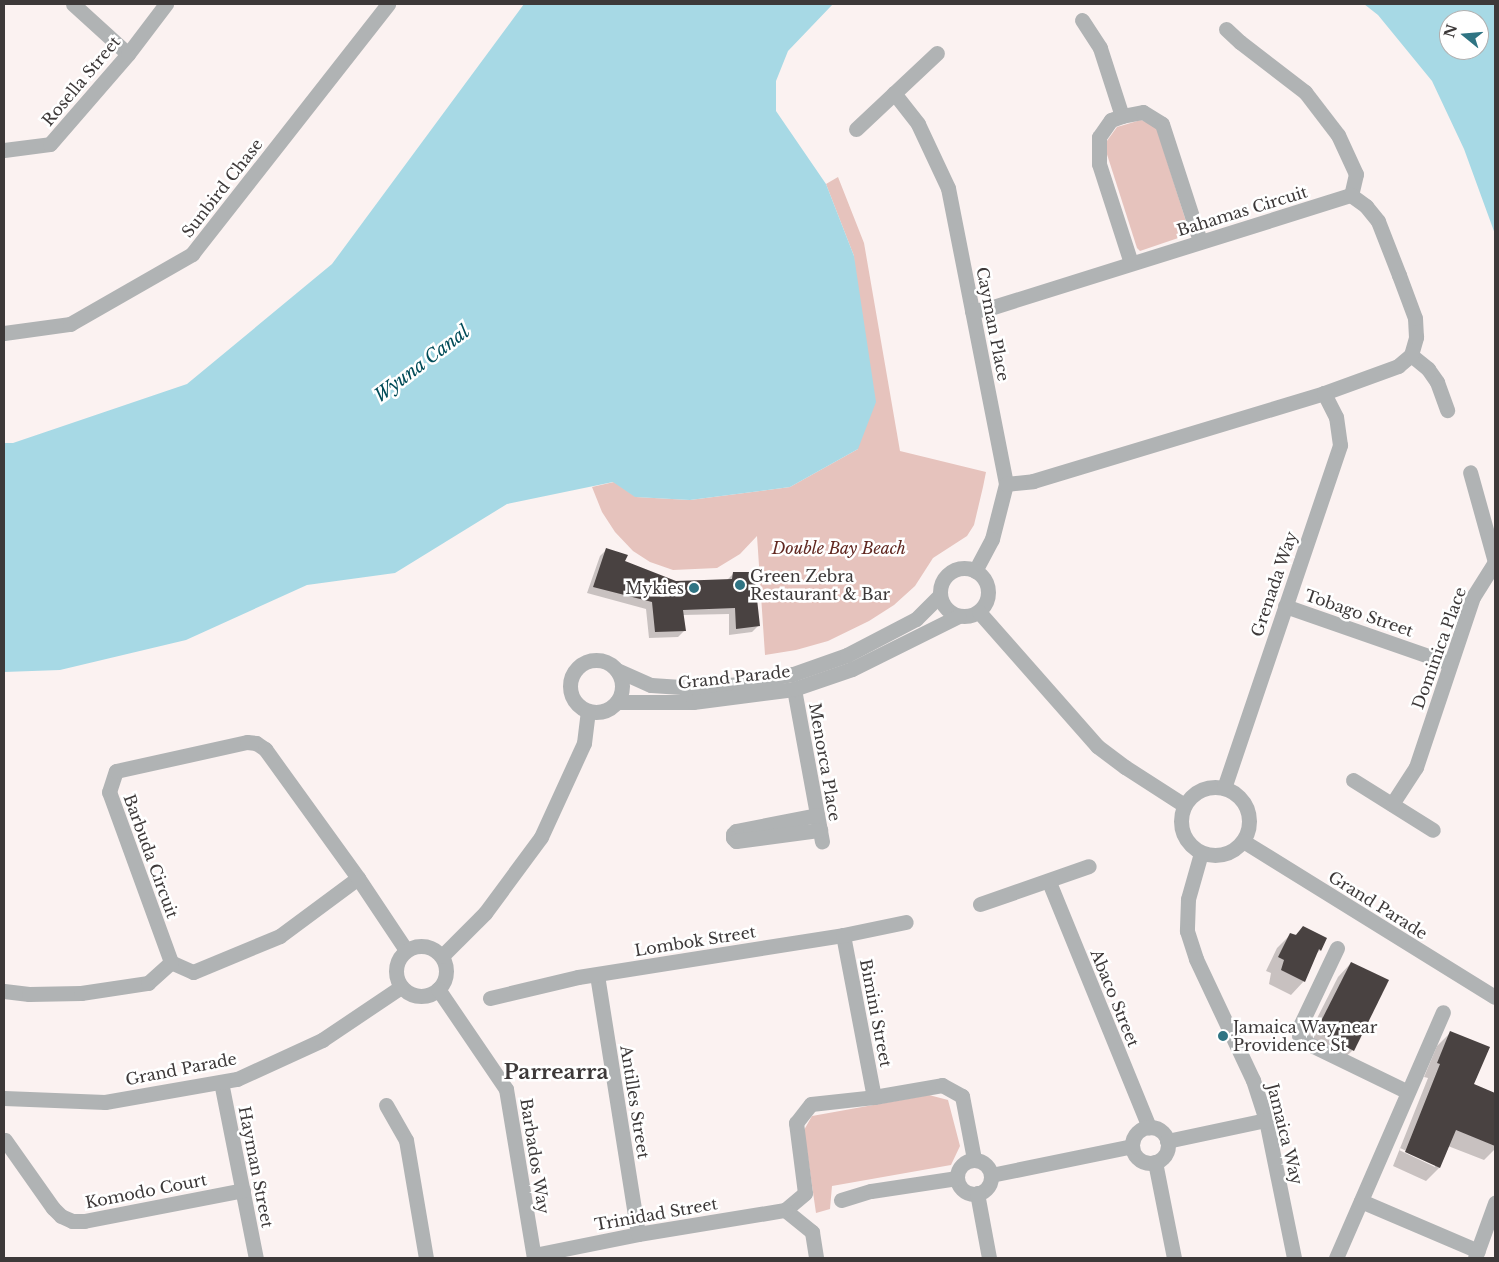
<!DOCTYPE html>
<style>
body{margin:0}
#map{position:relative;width:1499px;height:1262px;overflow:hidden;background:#fbf2f1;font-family:"Libre Baskerville",serif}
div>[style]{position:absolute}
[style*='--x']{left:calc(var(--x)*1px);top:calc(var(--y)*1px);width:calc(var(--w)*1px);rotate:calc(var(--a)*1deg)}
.green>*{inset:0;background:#e6c3bd}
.water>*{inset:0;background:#a7d9e5}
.shadow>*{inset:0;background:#0003}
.building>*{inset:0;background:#494241}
.minor>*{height:15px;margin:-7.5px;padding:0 7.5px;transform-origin:7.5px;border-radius:7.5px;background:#b0b3b4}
.minor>.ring{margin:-7.5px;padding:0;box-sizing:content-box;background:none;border:15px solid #b0b3b4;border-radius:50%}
.dots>*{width:14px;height:14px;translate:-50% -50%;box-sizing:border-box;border:2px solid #fff;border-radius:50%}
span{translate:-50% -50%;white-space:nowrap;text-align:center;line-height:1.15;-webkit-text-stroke:5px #fff;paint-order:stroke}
.street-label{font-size:16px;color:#3d3939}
.park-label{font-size:16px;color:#622922;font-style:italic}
.poi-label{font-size:16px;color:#3d3939}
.left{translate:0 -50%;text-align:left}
.right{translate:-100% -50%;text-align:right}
.water-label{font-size:18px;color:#004b58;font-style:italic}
.district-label{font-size:21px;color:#3d3939;font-weight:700}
.frame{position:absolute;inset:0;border:5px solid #3d3939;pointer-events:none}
.north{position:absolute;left:1439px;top:10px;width:50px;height:50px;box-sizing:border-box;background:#fff;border:1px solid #b1b0b0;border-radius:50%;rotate:287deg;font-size:14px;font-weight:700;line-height:20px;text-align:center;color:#3d3939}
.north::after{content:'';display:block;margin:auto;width:18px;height:22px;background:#2f7483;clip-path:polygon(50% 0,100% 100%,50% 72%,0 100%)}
</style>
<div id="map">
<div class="green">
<i style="clip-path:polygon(1141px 120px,1156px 126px,1190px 234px,1140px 251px,1137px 248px,1104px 145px,1117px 127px)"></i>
<i style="clip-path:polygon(838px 177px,864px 243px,900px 451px,986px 472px,983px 487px,974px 525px,967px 536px,933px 558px,915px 586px,894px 605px,869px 621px,828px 641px,796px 650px,765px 655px,757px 536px,740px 554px,717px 568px,673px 570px,650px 562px,633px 551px,615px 532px,602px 512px,592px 487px,614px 482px,636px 497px,690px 500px,790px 487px,858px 449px,854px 256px,826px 184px)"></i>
<i style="clip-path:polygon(929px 1095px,948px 1100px,960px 1146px,951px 1165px,832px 1186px,830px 1209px,816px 1213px,804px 1130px,812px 1116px)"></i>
</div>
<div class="water">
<i style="clip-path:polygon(524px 4px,833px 4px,788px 51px,776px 81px,776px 111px,826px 184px,854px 256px,876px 402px,858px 449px,790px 487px,690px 500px,635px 497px,613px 482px,507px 504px,395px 573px,307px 585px,186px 640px,60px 670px,4px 672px,4px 443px,13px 443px,187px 384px,332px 264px)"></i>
<i style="clip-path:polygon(evenodd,1364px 4px,1495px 4px,1495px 234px,1464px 149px,1432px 81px,1378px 15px,1364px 4px,1449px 20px,1479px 20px,1479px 50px,1449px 50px,1449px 20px)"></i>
</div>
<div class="shadow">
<i style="clip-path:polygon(607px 549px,623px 561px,676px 582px,726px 581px,733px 574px,758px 626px,752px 632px,729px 635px,729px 614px,683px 615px,685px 630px,678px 637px,649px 638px,646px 609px,587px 593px,600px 556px)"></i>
<i style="clip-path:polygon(1303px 928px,1320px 950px,1315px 955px,1304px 981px,1291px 995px,1269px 984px,1271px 973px,1266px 971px,1277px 948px,1291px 934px,1294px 936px)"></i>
<i style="clip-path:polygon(1351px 963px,1353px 1050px,1339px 1063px,1304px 1044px,1338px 977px)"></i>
<i style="clip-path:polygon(evenodd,1450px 1033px,1472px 1085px,1495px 1095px,1495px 1149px,1484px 1160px,1448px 1146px,1439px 1168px,1426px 1181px,1393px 1166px,1428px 1078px,1424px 1077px,1437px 1046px,1450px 1033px,1400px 1148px,1435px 1164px,1435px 1167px,1399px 1150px,1400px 1148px)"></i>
</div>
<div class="building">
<i style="clip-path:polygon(606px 548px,628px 555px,625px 561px,676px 581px,732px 579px,733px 572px,754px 572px,760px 626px,736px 629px,735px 608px,683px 610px,686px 631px,655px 632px,652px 602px,593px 587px)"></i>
<i style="clip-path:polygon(1303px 926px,1327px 938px,1321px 951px,1319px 949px,1305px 982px,1281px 970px,1284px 960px,1278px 957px,1290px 933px,1296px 935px)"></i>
<i style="clip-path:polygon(1351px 962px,1389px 980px,1354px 1051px,1316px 1031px)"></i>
<i style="clip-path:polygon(1450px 1031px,1490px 1047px,1474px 1084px,1495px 1093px,1495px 1146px,1456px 1130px,1440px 1168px,1405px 1152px,1440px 1064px,1437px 1063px)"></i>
</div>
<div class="minor">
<i style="--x:73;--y:4;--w:74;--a:42.3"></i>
<i style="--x:1082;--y:20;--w:33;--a:57"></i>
<i style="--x:1100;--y:48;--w:71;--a:72.1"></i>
<i style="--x:1226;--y:29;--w:19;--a:43"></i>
<i style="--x:1240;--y:42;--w:82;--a:37.6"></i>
<i style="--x:1305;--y:92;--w:54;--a:52.5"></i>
<i style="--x:1338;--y:135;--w:43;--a:65.2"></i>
<i style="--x:1356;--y:174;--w:22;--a:103"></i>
<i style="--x:894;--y:93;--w:39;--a:52"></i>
<i style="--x:918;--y:124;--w:71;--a:64.9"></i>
<i style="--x:948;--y:188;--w:302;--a:78.9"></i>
<i style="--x:1006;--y:484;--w:57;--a:104.3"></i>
<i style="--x:992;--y:539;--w:36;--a:118"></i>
<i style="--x:856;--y:129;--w:111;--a:-43.2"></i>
<i style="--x:4;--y:150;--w:46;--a:-7.4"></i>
<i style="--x:50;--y:144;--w:119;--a:-49.1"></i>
<i style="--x:128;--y:54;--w:63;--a:-52.8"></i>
<i style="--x:1131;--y:263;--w:104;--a:-107.9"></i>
<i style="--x:1099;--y:164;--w:27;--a:-90"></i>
<i style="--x:1099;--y:137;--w:21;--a:-55"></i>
<i style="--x:1111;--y:120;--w:12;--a:-20"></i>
<i style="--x:1122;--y:116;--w:21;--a:-11"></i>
<i style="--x:1143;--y:112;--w:22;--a:32"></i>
<i style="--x:1162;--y:124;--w:123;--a:72"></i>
<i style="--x:972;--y:311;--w:18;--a:-9"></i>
<i style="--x:990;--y:308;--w:378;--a:-17.4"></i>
<i style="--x:4;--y:333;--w:67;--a:-7.8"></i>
<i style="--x:70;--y:324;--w:141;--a:-29.8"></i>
<i style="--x:192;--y:254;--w:318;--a:-51.9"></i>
<i style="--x:1411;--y:355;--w:22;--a:39"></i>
<i style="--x:1428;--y:369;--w:16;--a:55"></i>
<i style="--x:1437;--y:382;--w:30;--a:70"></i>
<i style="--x:1006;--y:484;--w:27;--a:-6"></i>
<i style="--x:1033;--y:481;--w:304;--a:-16.8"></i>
<i style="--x:1324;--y:393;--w:79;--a:-20"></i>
<i style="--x:1398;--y:366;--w:17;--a:-40"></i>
<i style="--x:1411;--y:355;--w:19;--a:-74"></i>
<i style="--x:1416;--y:337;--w:19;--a:-93"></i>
<i style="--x:1415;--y:318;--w:46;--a:-110.4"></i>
<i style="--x:1399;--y:275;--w:58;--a:-111.3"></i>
<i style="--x:1378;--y:221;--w:19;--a:-129"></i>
<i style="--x:1366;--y:206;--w:19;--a:-144"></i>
<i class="ring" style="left:940px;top:568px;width:33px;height:33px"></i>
<i style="--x:1285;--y:606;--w:174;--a:19.2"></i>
<i style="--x:979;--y:612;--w:179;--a:48.6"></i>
<i style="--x:1097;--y:746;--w:35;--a:37"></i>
<i style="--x:1125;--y:767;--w:70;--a:32.8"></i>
<i class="ring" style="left:570px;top:660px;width:37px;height:37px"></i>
<i style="--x:617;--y:670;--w:37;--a:24"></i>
<i style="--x:651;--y:685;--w:45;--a:3.8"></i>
<i style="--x:696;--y:688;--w:43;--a:-5.3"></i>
<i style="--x:739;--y:684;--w:55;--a:-10.5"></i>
<i style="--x:793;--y:674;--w:57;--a:-19.4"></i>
<i style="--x:847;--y:655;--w:78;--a:-27.6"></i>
<i style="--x:916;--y:619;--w:34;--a:-45"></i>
<i style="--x:794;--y:689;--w:155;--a:79.6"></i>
<i style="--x:617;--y:702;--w:76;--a:0"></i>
<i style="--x:693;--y:702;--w:102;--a:-7.3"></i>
<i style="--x:794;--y:689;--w:61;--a:-19"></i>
<i style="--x:852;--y:669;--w:119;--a:-26.4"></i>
<i style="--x:1353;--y:780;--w:94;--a:32"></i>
<i class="ring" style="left:1181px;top:787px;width:53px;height:53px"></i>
<i style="--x:1224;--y:788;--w:362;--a:-71.3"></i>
<i style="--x:1340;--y:445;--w:28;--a:-98"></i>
<i style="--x:1336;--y:417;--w:27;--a:-117"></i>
<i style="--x:1392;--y:804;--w:44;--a:-57"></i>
<i style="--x:1416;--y:767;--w:179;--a:-71.5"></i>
<i style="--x:1473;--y:597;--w:41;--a:-57.8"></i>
<i style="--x:1495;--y:562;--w:93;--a:-105.5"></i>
<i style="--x:817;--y:815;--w:83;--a:168.8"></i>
<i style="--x:736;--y:831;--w:4;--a:135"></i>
<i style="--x:733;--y:834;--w:4;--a:90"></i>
<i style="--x:733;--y:838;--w:4;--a:45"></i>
<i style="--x:736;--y:841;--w:85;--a:-7.5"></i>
<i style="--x:1243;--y:841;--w:296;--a:31.8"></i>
<i style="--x:1201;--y:853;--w:48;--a:105.8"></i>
<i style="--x:1188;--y:899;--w:32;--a:92"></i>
<i style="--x:1187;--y:931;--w:29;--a:72"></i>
<i style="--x:1196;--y:959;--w:134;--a:64.8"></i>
<i style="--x:1253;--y:1080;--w:42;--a:72"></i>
<i style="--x:1266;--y:1120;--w:141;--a:78.5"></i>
<i style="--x:358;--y:878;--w:97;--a:143.4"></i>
<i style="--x:280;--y:936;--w:94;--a:157.5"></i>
<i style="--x:193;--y:972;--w:24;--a:-156"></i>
<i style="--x:171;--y:962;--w:181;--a:-110"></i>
<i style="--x:109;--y:792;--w:22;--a:-72"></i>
<i style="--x:116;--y:771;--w:134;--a:-12.5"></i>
<i style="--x:247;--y:742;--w:9;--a:6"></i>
<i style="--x:256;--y:743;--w:11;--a:34"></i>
<i style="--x:265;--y:749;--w:159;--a:54.2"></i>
<i style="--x:358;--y:878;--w:87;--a:56.3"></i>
<i style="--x:1049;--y:882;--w:265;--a:67.8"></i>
<i style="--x:980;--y:904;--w:115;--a:-19.2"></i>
<i style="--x:843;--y:935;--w:165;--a:79.2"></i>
<i class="ring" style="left:396px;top:946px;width:35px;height:35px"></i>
<i style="--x:1337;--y:948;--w:86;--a:115.4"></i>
<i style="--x:1300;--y:1026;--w:9;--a:96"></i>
<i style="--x:1299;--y:1035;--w:9;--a:49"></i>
<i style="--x:1305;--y:1042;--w:114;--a:25.9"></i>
<i style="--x:442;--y:956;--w:61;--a:-45"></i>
<i style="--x:485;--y:913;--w:94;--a:-53.6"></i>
<i style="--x:541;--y:837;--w:103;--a:-65.4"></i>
<i style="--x:584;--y:743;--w:31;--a:-83"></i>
<i style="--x:597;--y:975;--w:262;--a:81"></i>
<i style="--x:438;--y:989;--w:121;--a:55.8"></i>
<i style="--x:506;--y:1089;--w:171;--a:80.6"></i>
<i style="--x:4;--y:991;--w:25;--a:7"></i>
<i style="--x:29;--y:994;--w:52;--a:-1.1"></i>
<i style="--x:81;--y:993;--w:68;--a:-8.5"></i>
<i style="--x:148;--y:983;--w:31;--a:-42"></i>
<i style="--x:490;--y:998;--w:90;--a:-13.4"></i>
<i style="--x:578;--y:977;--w:268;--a:-9"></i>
<i style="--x:843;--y:935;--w:64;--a:-11.7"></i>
<i style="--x:221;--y:1082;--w:179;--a:78.8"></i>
<i style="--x:4;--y:1098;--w:101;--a:2.3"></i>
<i style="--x:105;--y:1102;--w:134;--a:-9.9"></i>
<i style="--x:237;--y:1079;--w:94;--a:-24.6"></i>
<i style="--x:322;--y:1040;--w:95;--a:-33.9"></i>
<i style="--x:386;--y:1105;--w:40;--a:60.3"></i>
<i style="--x:406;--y:1140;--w:120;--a:80.4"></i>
<i class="ring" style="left:1132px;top:1127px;width:21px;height:21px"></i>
<i style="--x:5;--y:1140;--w:83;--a:54.8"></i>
<i style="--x:53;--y:1208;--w:11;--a:45"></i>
<i style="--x:61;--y:1216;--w:12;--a:24"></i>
<i style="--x:72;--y:1221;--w:12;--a:0"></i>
<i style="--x:84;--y:1221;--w:162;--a:-11"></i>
<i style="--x:1167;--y:1141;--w:101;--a:-12"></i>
<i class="ring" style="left:957px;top:1160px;width:19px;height:19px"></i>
<i style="--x:1155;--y:1162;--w:98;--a:78.8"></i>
<i style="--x:991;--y:1175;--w:144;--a:-11.6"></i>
<i style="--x:977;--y:1193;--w:66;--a:79.5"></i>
<i style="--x:841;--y:1200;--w:31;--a:-17"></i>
<i style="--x:871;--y:1191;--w:87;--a:-8.6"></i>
<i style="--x:1361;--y:1201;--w:127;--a:23.1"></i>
<i style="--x:785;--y:1210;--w:26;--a:-40"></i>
<i style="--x:805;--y:1193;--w:71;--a:-97.3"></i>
<i style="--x:796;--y:1123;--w:24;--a:-52"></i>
<i style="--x:811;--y:1104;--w:63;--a:-6.3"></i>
<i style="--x:874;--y:1097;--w:69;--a:-10"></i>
<i style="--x:942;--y:1085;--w:23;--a:29"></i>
<i style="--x:962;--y:1096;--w:64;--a:79.2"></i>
<i style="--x:785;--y:1210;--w:35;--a:39"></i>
<i style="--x:812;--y:1232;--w:26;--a:81"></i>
<i style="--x:534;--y:1255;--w:106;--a:-11.4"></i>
<i style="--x:638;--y:1234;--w:149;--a:-9.3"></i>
<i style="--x:1336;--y:1258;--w:268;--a:-66.5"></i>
<i style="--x:1475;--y:1258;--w:59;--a:-70"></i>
</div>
<div class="dots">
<i style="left:740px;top:585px;background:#2f7483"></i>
<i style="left:694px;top:588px;background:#2f7483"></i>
<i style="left:1223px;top:1036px;background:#2f7483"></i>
</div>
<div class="street-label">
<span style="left:81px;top:81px;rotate:-50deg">Rosella Street</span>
<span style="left:222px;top:188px;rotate:-52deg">Sunbird Chase</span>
<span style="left:1242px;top:211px;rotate:-17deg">Bahamas Circuit</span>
<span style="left:993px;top:324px;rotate:79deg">Cayman Place</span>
<span style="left:1274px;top:584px;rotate:-71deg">Grenada Way</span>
<span style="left:1359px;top:613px;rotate:19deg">Tobago Street</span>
<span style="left:1439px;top:648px;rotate:-70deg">Dominica Place</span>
<span style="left:734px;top:677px;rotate:-6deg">Grand Parade</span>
<span style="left:825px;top:762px;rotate:80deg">Menorca Place</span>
<span style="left:151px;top:856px;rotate:70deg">Barbuda Circuit</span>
<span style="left:1378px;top:905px;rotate:32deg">Grand Parade</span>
<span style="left:695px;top:941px;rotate:-9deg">Lombok Street</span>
<span style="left:1115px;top:998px;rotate:68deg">Abaco Street</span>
<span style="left:876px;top:1013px;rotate:79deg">Bimini Street</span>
<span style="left:181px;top:1069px;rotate:-11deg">Grand Parade</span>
<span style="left:635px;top:1102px;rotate:81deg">Antilles Street</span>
<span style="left:1285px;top:1134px;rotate:76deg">Jamaica Way</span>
<span style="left:535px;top:1156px;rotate:81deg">Barbados Way</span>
<span style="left:256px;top:1167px;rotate:79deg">Hayman Street</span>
<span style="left:146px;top:1191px;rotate:-11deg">Komodo Court</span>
<span style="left:656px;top:1214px;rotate:-10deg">Trinidad Street</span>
</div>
<div class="park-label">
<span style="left:839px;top:548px">Double Bay Beach</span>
</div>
<div class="poi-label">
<span class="left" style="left:750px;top:585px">Green Zebra<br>Restaurant &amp; Bar</span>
<span class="right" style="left:684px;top:588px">Mykies</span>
<span class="left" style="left:1233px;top:1036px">Jamaica Way near<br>Providence St</span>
</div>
<div class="water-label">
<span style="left:422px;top:364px;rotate:-37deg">Wyuna Canal</span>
</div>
<div class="district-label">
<span style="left:556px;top:1072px">Parrearra</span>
</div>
<div class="frame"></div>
<div class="north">N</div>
</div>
